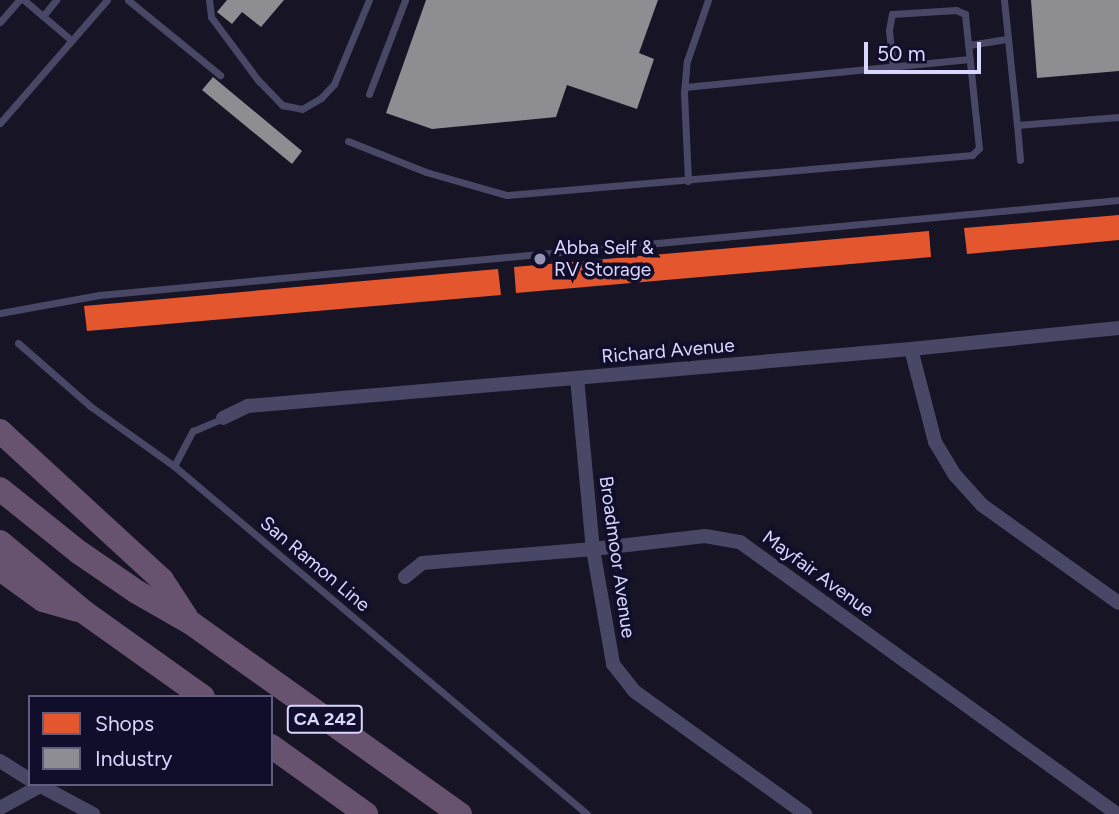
<!DOCTYPE html>
<style>
body{margin:0}
#map{position:relative;width:1119px;height:814px;overflow:hidden;background:#161425;font-family:Figtree,sans-serif}
div>[style]{position:absolute}
[style*='--x']{left:calc(var(--x)*1px);top:calc(var(--y)*1px);width:calc(var(--w)*1px);rotate:calc(var(--a)*1deg)}
.shops>*{inset:0;background:#e4572e}
.industry>*{inset:0;background:#8d8d92}
.lane>*{height:7px;margin:-3.5px;padding:0 3.5px;transform-origin:3.5px;border-radius:3.5px;background:#484866}
.street>*{height:14px;margin:-7px;padding:0 7px;transform-origin:7px;border-radius:7px;background:#484866}
.highway>*{height:24px;margin:-12px;padding:0 12px;transform-origin:12px;border-radius:12px;background:#675270}
.dots>*{width:19px;height:19px;translate:-50% -50%;box-sizing:border-box;border:4px solid #110e2b;border-radius:50%}
span{translate:-50% -50%;white-space:nowrap;text-align:center;line-height:1.15;-webkit-text-stroke:7px #110e2b;paint-order:stroke}
.shield-label span{padding:2px 5px;background:#110e2b;border:2px solid;border-radius:5px;-webkit-text-stroke-width:0}
.shield-label{font-size:18px;color:#dad7ff;font-weight:700}
.poi-label{font-size:19px;color:#dad7ff}
.left{translate:0 -50%;text-align:left}
.street-label{font-size:19px;color:#dad7ff}
.legend{position:absolute;left:28px;top:695px;width:245px;height:91px;box-sizing:border-box;background:#110e2b;border:2px solid #615e80;margin:0;padding:9px 12px;list-style:none;font-size:21px;color:#dad7ff}
.legend li{display:flex;align-items:center;gap:14px;height:35px}
.legend b{width:35px;border:2px solid #615e80}
.scale{position:absolute;left:864px;top:42px;width:117px;height:32px;box-sizing:border-box;border:4px solid #dad7ff;border-top:0;padding-left:9px;font-size:21px;line-height:24px;white-space:nowrap;color:#dad7ff;-webkit-text-stroke:5px #110e2b;paint-order:stroke}
</style>
<div id="map">
<div class="shops">
<i style="clip-path:polygon(1119px 215px,1119px 240px,967px 254px,964px 228px)"></i>
<i style="clip-path:polygon(929px 231px,931px 257px,516px 293px,514px 267px)"></i>
<i style="clip-path:polygon(498px 269px,501px 295px,87px 331px,84px 306px)"></i>
</div>
<div class="industry">
<i style="clip-path:polygon(227px 0,284px 0,261px 27px,242px 12px,232px 24px,217px 12px)"></i>
<i style="clip-path:polygon(426px 0,658px 0,639px 53px,654px 59px,637px 109px,567px 85px,556px 117px,432px 129px,386px 113px)"></i>
<i style="clip-path:polygon(1031px 0,1119px 0,1119px 71px,1037px 78px)"></i>
<i style="clip-path:polygon(213px 77px,302px 151px,292px 164px,202px 90px)"></i>
</div>
<div class="lane">
<i style="--x:24;--y:0;--w:62;--a:40.4"></i>
<i style="--x:128;--y:0;--w:119;--a:39.2"></i>
<i style="--x:209;--y:0;--w:17;--a:83"></i>
<i style="--x:211;--y:17;--w:79;--a:53.3"></i>
<i style="--x:258;--y:80;--w:35;--a:46"></i>
<i style="--x:282;--y:105;--w:20;--a:11"></i>
<i style="--x:302;--y:109;--w:22;--a:-30"></i>
<i style="--x:321;--y:98;--w:19;--a:-47"></i>
<i style="--x:334;--y:84;--w:91;--a:-67.4"></i>
<i style="--x:1004;--y:0;--w:126;--a:84.1"></i>
<i style="--x:1017;--y:125;--w:102;--a:-4.5"></i>
<i style="--x:43;--y:16;--w:21;--a:-51"></i>
<i style="--x:0;--y:22;--w:29;--a:-49"></i>
<i style="--x:969;--y:45;--w:38;--a:-9"></i>
<i style="--x:685;--y:87;--w:286;--a:-5.6"></i>
<i style="--x:369;--y:94;--w:101;--a:-69"></i>
<i style="--x:0;--y:123;--w:163;--a:-49"></i>
<i style="--x:1017;--y:125;--w:35;--a:85"></i>
<i style="--x:348;--y:141;--w:84;--a:21.7"></i>
<i style="--x:426;--y:172;--w:84;--a:15.9"></i>
<i style="--x:507;--y:195;--w:467;--a:-4.9"></i>
<i style="--x:972;--y:155;--w:10;--a:-45"></i>
<i style="--x:979;--y:148;--w:135;--a:-96"></i>
<i style="--x:965;--y:14;--w:10;--a:-156"></i>
<i style="--x:956;--y:10;--w:64;--a:176.4"></i>
<i style="--x:892;--y:14;--w:16;--a:101"></i>
<i style="--x:889;--y:30;--w:37;--a:84"></i>
<i style="--x:688;--y:181;--w:88;--a:-92.6"></i>
<i style="--x:684;--y:93;--w:32;--a:-85"></i>
<i style="--x:687;--y:61;--w:65;--a:-71"></i>
<i style="--x:0;--y:313;--w:101;--a:-10.3"></i>
<i style="--x:99;--y:295;--w:1024;--a:-5.32"></i>
<i style="--x:18;--y:343;--w:96;--a:41.2"></i>
<i style="--x:90;--y:406;--w:103;--a:35.5"></i>
<i style="--x:174;--y:466;--w:540;--a:40.12"></i>
<i style="--x:174;--y:466;--w:40;--a:-62"></i>
<i style="--x:193;--y:431;--w:33;--a:-23"></i>
</div>
<div class="street">
<i style="--x:911;--y:349;--w:96;--a:75.5"></i>
<i style="--x:935;--y:442;--w:39;--a:59"></i>
<i style="--x:955;--y:475;--w:40;--a:48"></i>
<i style="--x:982;--y:505;--w:168;--a:35.6"></i>
<i style="--x:577;--y:378;--w:172;--a:84.7"></i>
<i style="--x:593;--y:549;--w:117;--a:80.1"></i>
<i style="--x:613;--y:664;--w:34;--a:52"></i>
<i style="--x:634;--y:691;--w:211;--a:35.7"></i>
<i style="--x:223;--y:418;--w:28;--a:-26"></i>
<i style="--x:248;--y:406;--w:665;--a:-4.91"></i>
<i style="--x:911;--y:349;--w:209;--a:-5.8"></i>
<i style="--x:405;--y:577;--w:22;--a:-39"></i>
<i style="--x:422;--y:563;--w:172;--a:-4.7"></i>
<i style="--x:593;--y:549;--w:113;--a:-6.6"></i>
<i style="--x:705;--y:536;--w:36;--a:10"></i>
<i style="--x:740;--y:542;--w:465;--a:35.8"></i>
<i style="--x:0;--y:761;--w:36;--a:32"></i>
<i style="--x:37;--y:784;--w:64;--a:28.2"></i>
<i style="--x:0;--y:808;--w:46;--a:-28.8"></i>
</div>
<div class="highway">
<i style="--x:0;--y:431;--w:220;--a:42.6"></i>
<i style="--x:162;--y:580;--w:44;--a:57"></i>
<i style="--x:0;--y:489;--w:102;--a:38.7"></i>
<i style="--x:80;--y:553;--w:69;--a:34.4"></i>
<i style="--x:137;--y:592;--w:62;--a:29.9"></i>
<i style="--x:191;--y:623;--w:330;--a:35.4"></i>
<i style="--x:0;--y:542;--w:109;--a:39.8"></i>
<i style="--x:84;--y:612;--w:146;--a:35.5"></i>
<i style="--x:0;--y:569;--w:53;--a:35.8"></i>
<i style="--x:43;--y:600;--w:35;--a:16"></i>
<i style="--x:271;--y:746;--w:117;--a:35.6"></i>
</div>
<div class="dots">
<i style="left:540px;top:259px;background:#9593b3"></i>
</div>
<div class="shield-label">
<span style="left:325px;top:719px">CA 242</span>
</div>
<div class="poi-label">
<span class="left" style="left:554px;top:259px">Abba Self &amp;<br>RV Storage</span>
</div>
<div class="street-label">
<span style="left:668px;top:351px;rotate:-5deg">Richard Avenue</span>
<span style="left:617px;top:557px;rotate:82deg">Broadmoor Avenue</span>
<span style="left:315px;top:564px;rotate:40deg">San Ramon Line</span>
<span style="left:818px;top:574px;rotate:36deg">Mayfair Avenue</span>
</div>
<ul class="legend">
<li><b style="height:19px;background:#e4572e"></b>Shops</li>
<li><b style="height:19px;background:#8d8d92"></b>Industry</li>
</ul>
<div class="scale">50 m</div>
</div>
